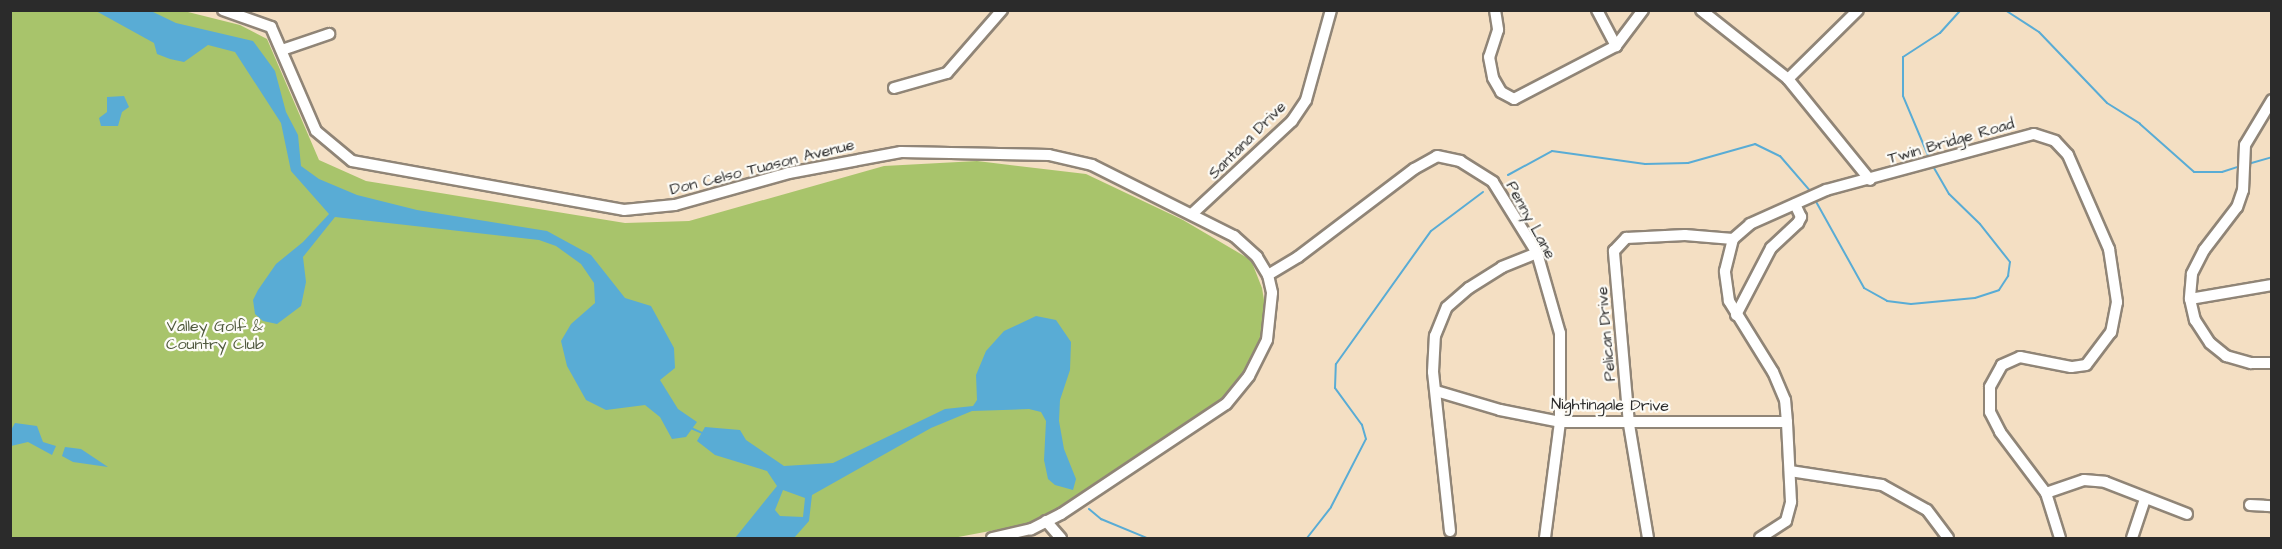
<!DOCTYPE html>
<style>
body{margin:0}
#map{position:relative;width:2282px;height:549px;overflow:hidden;background:#f4dfc3;font-family:"Architects Daughter",sans-serif}
div>[style]{position:absolute}
[style*='--x']{left:calc(var(--x)*1px);top:calc(var(--y)*1px);width:calc(var(--w)*1px);rotate:calc(var(--a)*1deg)}
.green>*{inset:0;background:#a8c46b}
.water>*{inset:0;background:#59acd5}
.stream>*{height:2px;margin:-1px;padding:0 1px;transform-origin:1px;border-radius:1px;background:#59acd5}
.roads{filter:drop-shadow(2px 0 #908577) drop-shadow(-2px 0 #908577) drop-shadow(0 2px #908577) drop-shadow(0 -2px #908577)}
.minor>*{height:10px;margin:-5px;padding:0 5px;transform-origin:5px;border-radius:5px;background:#fff}
span{translate:-50% -50%;white-space:nowrap;text-align:center;line-height:1.15;-webkit-text-stroke:4.5px #fdfcf7;paint-order:stroke}
.street-label{font-size:16px;color:#2b2b2b}
.park-label{font-size:16px;color:#50593e}
.frame{position:absolute;inset:0;border:12px solid #2b2b2b;pointer-events:none}
</style>
<div id="map">
<div class="green">
<i style="clip-path:polygon(10px 11px,184px 11px,240px 25px,267px 39px,319px 160px,366px 181px,625px 223px,689px 221px,884px 166px,977px 161px,1086px 174px,1183px 220px,1251px 260px,1262px 288px,1266px 312px,1257px 358px,1223px 399px,1062px 506px,1027px 524px,953px 538px,11px 538px)"></i>
</div>
<div class="water">
<i style="clip-path:polygon(96px 11px,151px 11px,176px 23px,253px 41px,275px 71px,286px 112px,298px 135px,301px 166px,319px 179px,357px 195px,417px 210px,547px 231px,591px 255px,625px 298px,651px 306px,674px 348px,675px 368px,660px 380px,678px 409px,697px 422px,686px 437px,672px 439px,660px 417px,645px 405px,606px 410px,586px 400px,567px 366px,561px 341px,571px 324px,595px 303px,594px 283px,581px 264px,556px 246px,539px 240px,335px 217px,303px 257px,306px 282px,301px 306px,277px 324px,263px 321px,255px 314px,253px 300px,258px 290px,276px 264px,303px 242px,329px 214px,291px 171px,281px 123px,235px 52px,208px 45px,184px 62px,170px 59px,157px 54px,154px 43px)"></i>
<i style="clip-path:polygon(124px 96px,129px 107px,122px 112px,118px 126px,101px 126px,99px 118px,107px 112px,107px 97px)"></i>
<i style="clip-path:polygon(evenodd,1036px 316px,1056px 320px,1071px 342px,1070px 370px,1060px 400px,1059px 421px,1064px 449px,1076px 479px,1073px 490px,1055px 485px,1048px 479px,1044px 460px,1046px 421px,1041px 412px,1029px 409px,972px 411px,931px 428px,812px 495px,809px 521px,794px 538px,735px 538px,777px 486px,767px 471px,715px 455px,697px 441px,705px 427px,740px 430px,746px 440px,784px 466px,833px 463px,945px 409px,973px 406px,977px 400px,976px 375px,986px 351px,1004px 331px,1036px 316px,783px 490px,805px 498px,803px 517px,780px 516px,775px 510px,783px 490px)"></i>
<i style="clip-path:polygon(15px 423px,37px 426px,43px 442px,56px 446px,52px 455px,28px 442px,11px 446px,11px 430px)"></i>
<i style="clip-path:polygon(65px 447px,81px 449px,108px 467px,73px 462px,62px 456px)"></i>
</div>
<div class="stream">
<i style="--x:2005;--y:10;--w:40;--a:32.9"></i>
<i style="--x:2039;--y:32;--w:98;--a:46.2"></i>
<i style="--x:2107;--y:103;--w:39;--a:32"></i>
<i style="--x:2140;--y:124;--w:72;--a:41.6"></i>
<i style="--x:2194;--y:172;--w:28;--a:0"></i>
<i style="--x:2222;--y:172;--w:19;--a:-18"></i>
<i style="--x:1930;--y:160;--w:69;--a:-112.9"></i>
<i style="--x:1903;--y:96;--w:39;--a:-90"></i>
<i style="--x:1903;--y:57;--w:44;--a:-33"></i>
<i style="--x:1940;--y:33;--w:31;--a:-48"></i>
<i style="--x:2248;--y:164;--w:25;--a:-16"></i>
<i style="--x:1508;--y:175;--w:50;--a:-28.6"></i>
<i style="--x:1552;--y:151;--w:94;--a:8"></i>
<i style="--x:1645;--y:164;--w:43;--a:-1.3"></i>
<i style="--x:1688;--y:163;--w:70;--a:-15.8"></i>
<i style="--x:1755;--y:144;--w:28;--a:26"></i>
<i style="--x:1780;--y:156;--w:49;--a:49.1"></i>
<i style="--x:1814;--y:198;--w:103;--a:60.9"></i>
<i style="--x:1864;--y:288;--w:26;--a:29"></i>
<i style="--x:1887;--y:301;--w:24;--a:7"></i>
<i style="--x:1911;--y:304;--w:64;--a:-5.4"></i>
<i style="--x:1975;--y:298;--w:25;--a:-18"></i>
<i style="--x:1999;--y:290;--w:17;--a:-57"></i>
<i style="--x:2008;--y:276;--w:14;--a:-82"></i>
<i style="--x:2010;--y:262;--w:48;--a:-128.3"></i>
<i style="--x:1980;--y:224;--w:43;--a:-135.9"></i>
<i style="--x:1949;--y:194;--w:34;--a:-120"></i>
<i style="--x:691;--y:428;--w:12;--a:24"></i>
<i style="--x:1089;--y:509;--w:16;--a:40"></i>
<i style="--x:1101;--y:519;--w:50;--a:22.4"></i>
<i style="--x:1307;--y:538;--w:39;--a:-52"></i>
<i style="--x:1331;--y:507;--w:76;--a:-62.8"></i>
<i style="--x:1366;--y:439;--w:15;--a:-106"></i>
<i style="--x:1362;--y:425;--w:46;--a:-126.1"></i>
<i style="--x:1335;--y:388;--w:24;--a:-88"></i>
<i style="--x:1336;--y:364;--w:163;--a:-54.5"></i>
<i style="--x:1431;--y:231;--w:65;--a:-36.9"></i>
</div>
<div class="roads">
<div class="minor">
<i style="--x:223;--y:10;--w:51;--a:19.5"></i>
<i style="--x:271;--y:27;--w:113;--a:66.6"></i>
<i style="--x:316;--y:131;--w:47;--a:39.8"></i>
<i style="--x:352;--y:161;--w:276;--a:10.2"></i>
<i style="--x:624;--y:210;--w:51;--a:-5.6"></i>
<i style="--x:675;--y:205;--w:118;--a:-15.7"></i>
<i style="--x:789;--y:173;--w:114;--a:-10.6"></i>
<i style="--x:901;--y:152;--w:148;--a:1.2"></i>
<i style="--x:1049;--y:155;--w:44;--a:13.1"></i>
<i style="--x:1092;--y:165;--w:159;--a:26.6"></i>
<i style="--x:1234;--y:236;--w:31;--a:42"></i>
<i style="--x:1257;--y:257;--w:21;--a:59"></i>
<i style="--x:1268;--y:275;--w:18;--a:77"></i>
<i style="--x:1272;--y:293;--w:47;--a:96.1"></i>
<i style="--x:1267;--y:340;--w:40;--a:116.6"></i>
<i style="--x:1249;--y:376;--w:36;--a:129"></i>
<i style="--x:1226;--y:404;--w:198;--a:146.3"></i>
<i style="--x:1061;--y:514;--w:34;--a:153"></i>
<i style="--x:1031;--y:529;--w:40;--a:167"></i>
<i style="--x:1495;--y:10;--w:20;--a:81"></i>
<i style="--x:1498;--y:30;--w:28;--a:108"></i>
<i style="--x:1489;--y:57;--w:21;--a:79"></i>
<i style="--x:1493;--y:78;--w:16;--a:60"></i>
<i style="--x:1501;--y:92;--w:15;--a:28"></i>
<i style="--x:1514;--y:99;--w:115;--a:-27.5"></i>
<i style="--x:1616;--y:46;--w:45;--a:-53.1"></i>
<i style="--x:1597;--y:10;--w:41;--a:62.2"></i>
<i style="--x:1701;--y:10;--w:111;--a:38.4"></i>
<i style="--x:1788;--y:79;--w:130;--a:50.9"></i>
<i style="--x:282;--y:50;--w:50;--a:-18.8"></i>
<i style="--x:1788;--y:79;--w:98;--a:-44.6"></i>
<i style="--x:894;--y:88;--w:55;--a:-15.8"></i>
<i style="--x:947;--y:73;--w:84;--a:-48.9"></i>
<i style="--x:2272;--y:100;--w:52;--a:121"></i>
<i style="--x:2245;--y:145;--w:45;--a:92.5"></i>
<i style="--x:2243;--y:190;--w:18;--a:109"></i>
<i style="--x:2237;--y:207;--w:54;--a:127.5"></i>
<i style="--x:2204;--y:250;--w:27;--a:117"></i>
<i style="--x:2192;--y:274;--w:25;--a:95"></i>
<i style="--x:2190;--y:299;--w:22;--a:77"></i>
<i style="--x:2195;--y:320;--w:27;--a:57"></i>
<i style="--x:2210;--y:343;--w:21;--a:39"></i>
<i style="--x:2226;--y:356;--w:26;--a:16"></i>
<i style="--x:2251;--y:363;--w:21;--a:0"></i>
<i style="--x:1193;--y:213;--w:135;--a:-42.9"></i>
<i style="--x:1292;--y:121;--w:25;--a:-56"></i>
<i style="--x:1306;--y:100;--w:93;--a:-74.5"></i>
<i style="--x:1268;--y:275;--w:35;--a:-31"></i>
<i style="--x:1298;--y:257;--w:146;--a:-37.2"></i>
<i style="--x:1414;--y:169;--w:26;--a:-29"></i>
<i style="--x:1437;--y:156;--w:24;--a:12"></i>
<i style="--x:1460;--y:161;--w:39;--a:32"></i>
<i style="--x:1493;--y:182;--w:84;--a:58.2"></i>
<i style="--x:1537;--y:253;--w:83;--a:74"></i>
<i style="--x:1560;--y:333;--w:89;--a:90"></i>
<i style="--x:1560;--y:422;--w:117;--a:97.4"></i>
<i style="--x:2190;--y:299;--w:83;--a:-9.7"></i>
<i style="--x:1736;--y:315;--w:76;--a:-62.4"></i>
<i style="--x:1771;--y:248;--w:37;--a:-43"></i>
<i style="--x:1798;--y:223;--w:7;--a:-63"></i>
<i style="--x:1801;--y:217;--w:14;--a:-115"></i>
<i style="--x:1436;--y:391;--w:67;--a:16.5"></i>
<i style="--x:1500;--y:410;--w:61;--a:11.3"></i>
<i style="--x:1560;--y:422;--w:227;--a:0"></i>
<i style="--x:1790;--y:471;--w:93;--a:8.7"></i>
<i style="--x:1882;--y:485;--w:51;--a:29.1"></i>
<i style="--x:1927;--y:510;--w:35;--a:53"></i>
<i style="--x:2046;--y:493;--w:40;--a:-18.9"></i>
<i style="--x:2084;--y:480;--w:21;--a:5"></i>
<i style="--x:2105;--y:482;--w:88;--a:21.3"></i>
<i style="--x:2250;--y:505;--w:22;--a:3"></i>
<i style="--x:1046;--y:521;--w:23;--a:49"></i>
<i style="--x:1450;--y:531;--w:160;--a:-96.1"></i>
<i style="--x:1433;--y:372;--w:36;--a:-87"></i>
<i style="--x:1435;--y:336;--w:31;--a:-68"></i>
<i style="--x:1447;--y:307;--w:29;--a:-41"></i>
<i style="--x:1469;--y:288;--w:39;--a:-32"></i>
<i style="--x:1502;--y:267;--w:38;--a:-22"></i>
<i style="--x:1648;--y:538;--w:116;--a:-99.5"></i>
<i style="--x:1629;--y:424;--w:174;--a:-95"></i>
<i style="--x:1614;--y:251;--w:18;--a:-47"></i>
<i style="--x:1626;--y:238;--w:59;--a:-2.9"></i>
<i style="--x:1685;--y:235;--w:48;--a:4.8"></i>
<i style="--x:1760;--y:538;--w:31;--a:-33"></i>
<i style="--x:1786;--y:521;--w:20;--a:-75"></i>
<i style="--x:1791;--y:502;--w:80;--a:-92.9"></i>
<i style="--x:1787;--y:422;--w:22;--a:-95"></i>
<i style="--x:1785;--y:400;--w:30;--a:-113"></i>
<i style="--x:1773;--y:372;--w:84;--a:-121.8"></i>
<i style="--x:1729;--y:301;--w:30;--a:-98"></i>
<i style="--x:1725;--y:271;--w:33;--a:-76"></i>
<i style="--x:1733;--y:239;--w:23;--a:-41"></i>
<i style="--x:1750;--y:224;--w:83;--a:-24.1"></i>
<i style="--x:1826;--y:190;--w:215;--a:-15.1"></i>
<i style="--x:2034;--y:134;--w:22;--a:18"></i>
<i style="--x:2055;--y:141;--w:19;--a:47"></i>
<i style="--x:2068;--y:155;--w:103;--a:66.4"></i>
<i style="--x:2109;--y:249;--w:54;--a:81.4"></i>
<i style="--x:2117;--y:302;--w:31;--a:101"></i>
<i style="--x:2111;--y:332;--w:41;--a:127.1"></i>
<i style="--x:2086;--y:365;--w:15;--a:172"></i>
<i style="--x:2071;--y:367;--w:52;--a:-168.9"></i>
<i style="--x:2020;--y:357;--w:20;--a:156"></i>
<i style="--x:2002;--y:365;--w:25;--a:119"></i>
<i style="--x:1990;--y:387;--w:25;--a:90"></i>
<i style="--x:1990;--y:412;--w:22;--a:63"></i>
<i style="--x:2000;--y:432;--w:76;--a:53"></i>
<i style="--x:2046;--y:493;--w:47;--a:72.7"></i>
<i style="--x:2132;--y:538;--w:41;--a:-71.6"></i>
</div>
</div>
<div class="street-label">
<span style="left:1247px;top:140px;rotate:-45deg">Santana Drive</span>
<span style="left:1951px;top:141px;rotate:-16deg">Twin Bridge Road</span>
<span style="left:762px;top:167px;rotate:-14deg">Don Celso Tuason Avenue</span>
<span style="left:1531px;top:220px;rotate:61deg">Penny Lane</span>
<span style="left:1606px;top:334px;rotate:-95deg">Pelican Drive</span>
<span style="left:1610px;top:405px;rotate:1deg">Nightingale Drive</span>
</div>
<div class="park-label">
<span style="left:215px;top:335px">Valley Golf &amp;<br>Country Club</span>
</div>
<div class="frame"></div>
</div>
